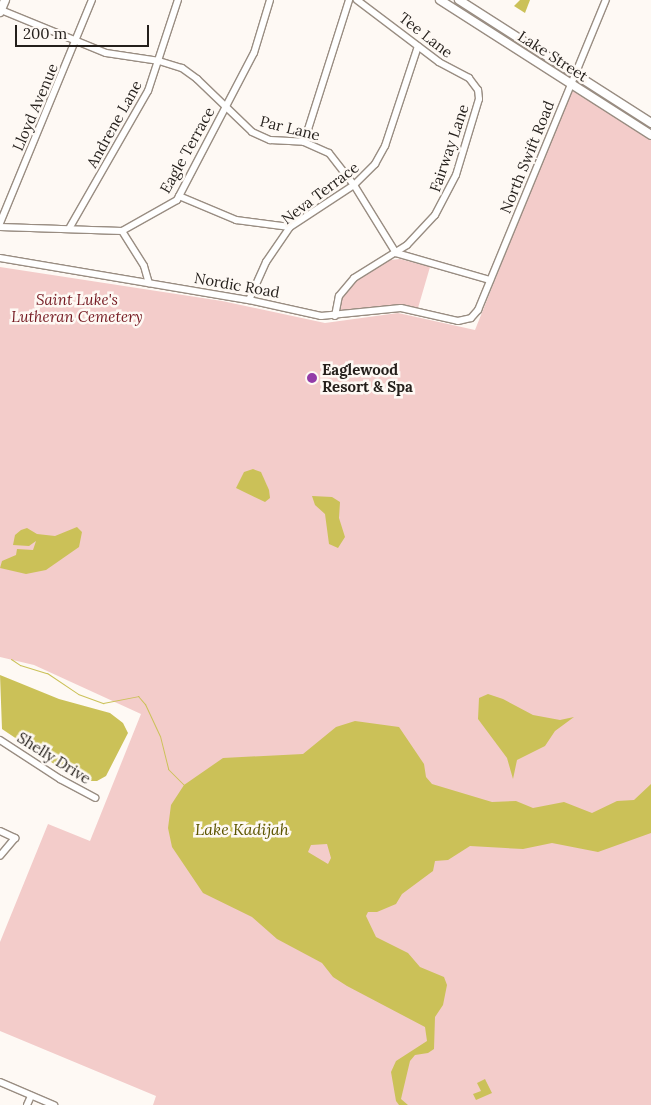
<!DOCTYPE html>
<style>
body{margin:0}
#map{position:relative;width:651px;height:1105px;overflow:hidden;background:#fef9f4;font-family:Lora,serif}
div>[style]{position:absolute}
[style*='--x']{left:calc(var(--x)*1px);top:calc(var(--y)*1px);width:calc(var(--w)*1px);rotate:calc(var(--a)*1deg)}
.green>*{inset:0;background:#f3ccca}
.water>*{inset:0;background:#cbc158}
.stream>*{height:1px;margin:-0.5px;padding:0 0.5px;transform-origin:0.5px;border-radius:0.5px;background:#cbc158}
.roads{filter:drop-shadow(1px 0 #998d82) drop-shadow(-1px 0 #998d82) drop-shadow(0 1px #998d82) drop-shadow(0 -1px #998d82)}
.minor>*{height:6px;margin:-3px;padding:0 3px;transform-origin:3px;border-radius:3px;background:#fff}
.major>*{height:8px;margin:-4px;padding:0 4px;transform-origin:4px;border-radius:4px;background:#fff}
.dots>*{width:14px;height:14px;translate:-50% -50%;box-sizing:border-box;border:2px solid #fef9f4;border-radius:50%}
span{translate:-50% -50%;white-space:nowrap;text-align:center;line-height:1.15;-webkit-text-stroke:5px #fef9f4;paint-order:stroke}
.street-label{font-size:15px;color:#241f1b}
.park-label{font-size:15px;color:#751a22;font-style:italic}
.poi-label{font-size:15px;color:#241f1b;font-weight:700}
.left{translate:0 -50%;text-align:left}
.water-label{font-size:16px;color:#5d5500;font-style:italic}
.scale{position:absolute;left:15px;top:25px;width:134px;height:22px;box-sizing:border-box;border:2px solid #241f1b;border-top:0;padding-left:6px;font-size:15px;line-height:18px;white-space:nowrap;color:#241f1b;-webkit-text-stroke:4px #fef9f4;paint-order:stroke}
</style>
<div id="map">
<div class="green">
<i style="clip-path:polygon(581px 91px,651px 138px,651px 1105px,153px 1105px,156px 1096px,0 1031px,0 942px,48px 824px,90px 841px,141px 714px,34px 665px,0 657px,0 267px,222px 301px,325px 323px,398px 313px,475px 330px,570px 92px)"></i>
<i style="clip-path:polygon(400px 259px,430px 267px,418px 308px,394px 305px,344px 312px,338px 310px,344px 293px,359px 278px,390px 260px)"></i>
</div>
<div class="water">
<i style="clip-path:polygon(520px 0,530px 0,525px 13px,514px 6px)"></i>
<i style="clip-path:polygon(253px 469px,261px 472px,269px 490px,270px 498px,265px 502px,236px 488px,244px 472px)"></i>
<i style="clip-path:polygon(312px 496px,332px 497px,340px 502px,339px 518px,345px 537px,338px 548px,329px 544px,325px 514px,315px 505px)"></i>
<i style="clip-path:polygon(77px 527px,82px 532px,79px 547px,46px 570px,26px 574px,0 568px,2px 561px,16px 555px,17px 549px,33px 550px,36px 541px,29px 546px,13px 545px,15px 535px,21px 530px,27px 528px,37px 534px,55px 536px)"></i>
<i style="clip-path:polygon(0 675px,59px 699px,110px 713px,123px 723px,128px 733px,106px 776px,97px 781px,87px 781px,66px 772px,2px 729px)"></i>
<i style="clip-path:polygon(488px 694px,503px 699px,533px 715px,560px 720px,574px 717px,555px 731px,545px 746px,517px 760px,513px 779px,507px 758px,478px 719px,479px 698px)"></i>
<i style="clip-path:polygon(evenodd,355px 721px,399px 727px,424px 764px,426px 777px,432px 784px,492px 802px,516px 801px,533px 808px,564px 802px,592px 813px,617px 801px,634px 800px,651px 784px,651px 833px,598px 852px,552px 843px,523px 849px,470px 846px,448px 860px,435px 861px,433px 871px,402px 894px,396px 904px,377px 912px,368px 912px,366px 916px,376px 937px,408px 953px,420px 967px,444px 977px,447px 985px,443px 1005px,435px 1017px,434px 1049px,428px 1053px,415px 1055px,410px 1061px,401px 1099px,408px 1105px,399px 1105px,396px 1101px,391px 1072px,396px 1061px,427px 1041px,425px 1027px,347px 986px,333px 977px,322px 963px,277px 939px,252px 917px,203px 893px,172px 847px,168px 828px,171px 805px,184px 785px,223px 758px,303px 754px,336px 727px,355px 721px,327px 844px,331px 858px,328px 864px,308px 852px,311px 845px,327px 844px)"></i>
<i style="clip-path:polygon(485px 1079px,492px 1093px,476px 1100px,473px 1094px,481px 1091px,477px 1083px)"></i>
</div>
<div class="stream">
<i style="--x:11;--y:659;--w:11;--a:34"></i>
<i style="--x:20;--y:665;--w:28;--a:17"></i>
<i style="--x:47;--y:673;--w:37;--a:34"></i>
<i style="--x:78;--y:694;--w:27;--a:20"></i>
<i style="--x:103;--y:703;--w:36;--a:-11"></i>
<i style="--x:138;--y:696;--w:11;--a:49"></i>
<i style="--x:145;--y:704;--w:35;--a:65"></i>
<i style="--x:160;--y:736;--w:34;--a:76"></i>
<i style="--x:168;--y:769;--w:23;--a:45"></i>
</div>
<div class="roads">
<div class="minor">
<i style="--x:1;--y:10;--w:113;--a:22.3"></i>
<i style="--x:106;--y:53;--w:54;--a:8.6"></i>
<i style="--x:159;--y:61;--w:24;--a:17"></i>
<i style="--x:182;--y:68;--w:19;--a:36"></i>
<i style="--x:197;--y:79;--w:76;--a:43.9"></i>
<i style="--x:252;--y:132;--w:20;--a:24"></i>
<i style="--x:270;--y:140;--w:34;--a:3"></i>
<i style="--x:304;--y:142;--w:27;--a:24"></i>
<i style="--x:329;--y:153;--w:41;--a:52"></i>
<i style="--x:354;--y:185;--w:80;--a:58.3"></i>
<i style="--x:396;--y:253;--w:98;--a:16"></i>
<i style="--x:304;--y:142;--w:149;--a:-72.4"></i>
<i style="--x:179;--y:196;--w:62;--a:22.8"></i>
<i style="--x:236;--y:220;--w:54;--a:7.4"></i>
<i style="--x:0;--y:223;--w:241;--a:-67.6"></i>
<i style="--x:0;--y:227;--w:122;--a:1.9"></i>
<i style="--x:122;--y:231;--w:63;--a:-29.4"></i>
<i style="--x:177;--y:200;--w:166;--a:-62.4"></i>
<i style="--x:254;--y:53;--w:55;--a:-73.2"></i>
<i style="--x:70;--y:227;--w:157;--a:-60.2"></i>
<i style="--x:148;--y:91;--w:96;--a:-71.8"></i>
<i style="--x:122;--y:231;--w:41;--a:57.8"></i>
<i style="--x:144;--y:266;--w:18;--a:74"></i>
<i style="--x:0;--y:258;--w:253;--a:9.6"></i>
<i style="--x:249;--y:300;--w:74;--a:12.5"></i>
<i style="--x:321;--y:316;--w:80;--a:-5.7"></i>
<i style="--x:401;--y:308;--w:58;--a:12.8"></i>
<i style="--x:458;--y:321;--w:13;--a:-13"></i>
<i style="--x:471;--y:318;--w:11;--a:-49"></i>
<i style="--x:478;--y:310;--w:335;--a:-67.6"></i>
<i style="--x:249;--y:300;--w:42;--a:-65.9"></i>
<i style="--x:266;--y:262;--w:42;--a:-55.6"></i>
<i style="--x:290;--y:227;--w:77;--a:-33.3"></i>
<i style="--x:354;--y:185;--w:30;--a:-45"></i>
<i style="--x:375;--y:164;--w:21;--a:-61"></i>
<i style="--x:385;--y:146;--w:105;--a:-71.7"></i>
<i style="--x:335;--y:316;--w:20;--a:-79"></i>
<i style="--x:339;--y:296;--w:23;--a:-50"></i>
<i style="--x:354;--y:278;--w:62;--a:-31.9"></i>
<i style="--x:407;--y:245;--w:41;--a:-47"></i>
<i style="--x:435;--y:215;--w:45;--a:-62.3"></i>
<i style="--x:456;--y:175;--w:79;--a:-73.2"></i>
<i style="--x:479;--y:99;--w:9;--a:-96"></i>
<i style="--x:478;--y:90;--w:15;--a:-127"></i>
<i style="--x:469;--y:78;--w:34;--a:-152"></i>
<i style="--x:439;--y:62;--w:103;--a:-142.9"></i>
<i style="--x:0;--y:740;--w:72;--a:33"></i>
<i style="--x:60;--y:779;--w:40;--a:28"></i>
<i style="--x:0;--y:831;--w:17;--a:25"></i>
<i style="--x:15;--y:838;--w:23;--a:130"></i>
<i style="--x:0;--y:1082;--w:59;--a:23.1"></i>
<i style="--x:27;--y:1105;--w:10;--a:-66"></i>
</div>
<div class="major">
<i style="--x:440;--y:0;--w:250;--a:32.6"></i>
<i style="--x:459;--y:0;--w:228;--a:32.6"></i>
<i style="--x:0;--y:12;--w:13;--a:-67"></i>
</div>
</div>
<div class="dots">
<i style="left:312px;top:378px;background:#933ba8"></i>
</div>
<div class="street-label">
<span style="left:426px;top:35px;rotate:38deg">Tee Lane</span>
<span style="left:553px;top:56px;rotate:33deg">Lake Street</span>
<span style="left:35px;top:107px;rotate:-67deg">Lloyd Avenue</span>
<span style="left:114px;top:124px;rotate:-61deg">Andrene Lane</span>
<span style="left:290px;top:128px;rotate:14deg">Par Lane</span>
<span style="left:449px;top:148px;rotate:-71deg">Fairway Lane</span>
<span style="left:187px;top:150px;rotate:-61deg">Eagle Terrace</span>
<span style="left:527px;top:157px;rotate:-68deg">North Swift Road</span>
<span style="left:320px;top:193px;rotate:-37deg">Neva Terrace</span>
<span style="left:237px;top:285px;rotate:10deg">Nordic Road</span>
<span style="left:54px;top:758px;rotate:32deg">Shelly Drive</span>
</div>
<div class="park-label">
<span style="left:77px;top:308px">Saint Luke's<br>Lutheran Cemetery</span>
</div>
<div class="poi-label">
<span class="left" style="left:322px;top:378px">Eaglewood<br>Resort &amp; Spa</span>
</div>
<div class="water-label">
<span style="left:242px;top:829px">Lake Kadijah</span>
</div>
<div class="scale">200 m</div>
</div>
